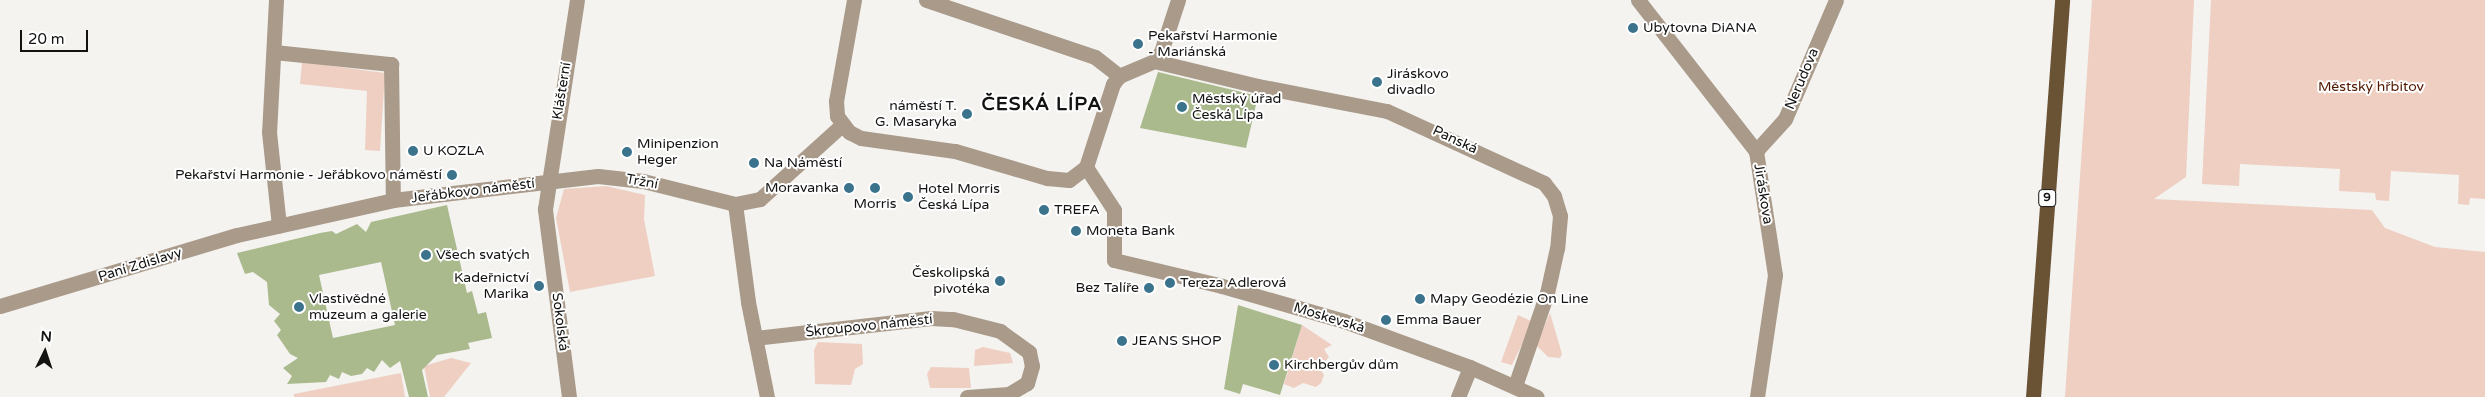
<!DOCTYPE html>
<meta charset="utf-8">
<style>
body{margin:0}
#map{position:relative;width:2485px;height:397px;overflow:hidden;background:#f4f3f0;font-family:"Varela Round",sans-serif}
div>[style]{position:absolute}
[style*='--x']{left:calc(var(--x)*1px);top:calc(var(--y)*1px);width:calc(var(--w)*1px);rotate:calc(var(--a)*1deg)}
.green>*{inset:0;background:#eecfc2}
.building>*{inset:0;background:#aaba8d}
.minor>*{height:15px;margin:-7.5px;padding:0 7.5px;transform-origin:7.5px;border-radius:7.5px;background:#a99a8a}
.major>*{height:15px;margin:-7.5px;padding:0 7.5px;transform-origin:7.5px;border-radius:7.5px;background:#6a5235}
.dots>*{width:14px;height:14px;translate:-50% -50%;box-sizing:border-box;border:2px solid #fff;border-radius:50%}
span{translate:-50% -50%;white-space:nowrap;text-align:center;line-height:1.15;-webkit-text-stroke:4px #fff;paint-order:stroke}
.shield-label span{padding:1px 4px;background:#fff;border:1px solid;border-radius:4px;-webkit-text-stroke-width:0}
.shield-label{font-size:12px;color:#131312;font-weight:700}
.poi-label{font-size:14px;color:#131312}
.left{translate:0 -50%;text-align:left}
.right{translate:-100% -50%;text-align:right}
.street-label{font-size:14px;color:#131312}
.park-label{font-size:14px;color:#521900}
.district-label{font-size:19px;color:#131312;font-weight:700;letter-spacing:1px}
.north{position:absolute;left:20px;top:327px;width:50px;height:50px;-webkit-text-stroke:4px #fff;paint-order:stroke;rotate:4deg;font-size:14px;font-weight:700;line-height:20px;text-align:center;color:#131312}
.north::after{content:'';display:block;margin:auto;width:18px;height:22px;background:#131312;clip-path:polygon(50% 0,100% 100%,50% 72%,0 100%)}
.scale{position:absolute;left:20px;top:30px;width:68px;height:22px;box-sizing:border-box;border:2px solid #131312;border-top:0;padding-left:6px;font-size:15px;line-height:18px;white-space:nowrap;color:#131312;-webkit-text-stroke:4px #fff;paint-order:stroke}
</style>
<div id="map">
<div class="green">
<i style="clip-path:polygon(2092px 0,2194px 0,2186px 177px,2154px 199px,2372px 210px,2385px 228px,2435px 247px,2485px 252px,2485px 397px,2065px 397px)"></i>
<i style="clip-path:polygon(2211px 0,2485px 0,2485px 199px,2470px 198px,2469px 205px,2458px 204px,2459px 175px,2391px 171px,2389px 201px,2376px 200px,2375px 193px,2339px 191px,2340px 169px,2240px 164px,2239px 186px,2202px 184px)"></i>
<i style="clip-path:polygon(302px 62px,385px 73px,380px 151px,365px 150px,367px 91px,300px 84px)"></i>
<i style="clip-path:polygon(606px 186px,645px 195px,644px 219px,655px 276px,570px 292px,556px 218px,564px 189px)"></i>
<i style="clip-path:polygon(1550px 313px,1562px 354px,1560px 358px,1548px 357px,1536px 345px)"></i>
<i style="clip-path:polygon(1518px 315px,1533px 322px,1512px 365px,1501px 362px)"></i>
<i style="clip-path:polygon(1302px 325px,1332px 345px,1324px 349px,1329px 357px,1320px 368px,1324px 375px,1321px 383px,1316px 387px,1303px 383px,1294px 388px,1284px 384px)"></i>
<i style="clip-path:polygon(818px 342px,862px 344px,863px 364px,855px 369px,851px 385px,815px 384px,814px 350px)"></i>
<i style="clip-path:polygon(983px 347px,1010px 353px,1013px 363px,974px 366px,975px 350px)"></i>
<i style="clip-path:polygon(451px 358px,471px 363px,444px 397px,430px 397px,424px 366px)"></i>
<i style="clip-path:polygon(931px 367px,969px 368px,971px 388px,930px 388px,927px 374px)"></i>
<i style="clip-path:polygon(401px 373px,405px 397px,294px 397px,294px 394px)"></i>
</div>
<div class="building">
<i style="clip-path:polygon(1158px 72px,1258px 96px,1246px 148px,1140px 128px)"></i>
<i style="clip-path:polygon(evenodd,447px 205px,467px 293px,472px 291px,478px 314px,486px 312px,492px 338px,468px 343px,470px 349px,437px 355px,422px 370px,428px 397px,409px 397px,400px 361px,390px 368px,382px 360px,374px 372px,367px 368px,362px 374px,351px 376px,342px 372px,339px 379px,330px 375px,326px 382px,287px 384px,292px 376px,283px 368px,298px 358px,290px 354px,277px 335px,281px 330px,274px 321px,280px 314px,269px 305px,267px 282px,253px 272px,245px 274px,237px 253px,320px 233px,332px 231px,336px 234px,357px 224px,366px 232px,371px 222px,447px 205px,381px 262px,395px 325px,333px 338px,319px 275px,381px 262px)"></i>
<i style="clip-path:polygon(1238px 305px,1302px 325px,1280px 395px,1243px 384px,1240px 394px,1224px 389px)"></i>
</div>
<div class="minor">
<i style="--x:276;--y:0;--w:132;--a:93"></i>
<i style="--x:269;--y:132;--w:94;--a:83.9"></i>
<i style="--x:854;--y:0;--w:103;--a:100.1"></i>
<i style="--x:836;--y:101;--w:15;--a:86"></i>
<i style="--x:837;--y:116;--w:20;--a:53"></i>
<i style="--x:849;--y:132;--w:13;--a:27"></i>
<i style="--x:861;--y:138;--w:95;--a:7.9"></i>
<i style="--x:955;--y:151;--w:96;--a:16.4"></i>
<i style="--x:1047;--y:178;--w:22;--a:5"></i>
<i style="--x:1069;--y:180;--w:21;--a:-37"></i>
<i style="--x:1086;--y:167;--w:87;--a:-72"></i>
<i style="--x:1113;--y:84;--w:10;--a:-53"></i>
<i style="--x:1119;--y:76;--w:38;--a:-23"></i>
<i style="--x:926;--y:0;--w:178;--a:18.6"></i>
<i style="--x:1095;--y:57;--w:31;--a:38"></i>
<i style="--x:1638;--y:0;--w:192;--a:52"></i>
<i style="--x:1756;--y:151;--w:125;--a:81.3"></i>
<i style="--x:1775;--y:275;--w:123;--a:98.4"></i>
<i style="--x:274;--y:52;--w:118;--a:5.9"></i>
<i style="--x:391;--y:64;--w:136;--a:89.2"></i>
<i style="--x:1154;--y:61;--w:107;--a:13.5"></i>
<i style="--x:1258;--y:86;--w:131;--a:11"></i>
<i style="--x:1387;--y:111;--w:173;--a:24.6"></i>
<i style="--x:1544;--y:183;--w:16;--a:52"></i>
<i style="--x:1554;--y:196;--w:21;--a:73"></i>
<i style="--x:1560;--y:216;--w:32;--a:95"></i>
<i style="--x:1557;--y:248;--w:46;--a:102.5"></i>
<i style="--x:1547;--y:293;--w:98;--a:109"></i>
<i style="--x:1154;--y:61;--w:11;--a:-52"></i>
<i style="--x:1161;--y:52;--w:55;--a:-71.9"></i>
<i style="--x:1756;--y:151;--w:43;--a:-47.8"></i>
<i style="--x:1785;--y:119;--w:129;--a:-66.8"></i>
<i style="--x:1086;--y:167;--w:51;--a:56.9"></i>
<i style="--x:1114;--y:210;--w:50;--a:90"></i>
<i style="--x:1114;--y:260;--w:111;--a:13.5"></i>
<i style="--x:1222;--y:286;--w:127;--a:16"></i>
<i style="--x:1344;--y:321;--w:134;--a:20.1"></i>
<i style="--x:1470;--y:367;--w:73;--a:24.1"></i>
<i style="--x:735;--y:204;--w:99;--a:82.4"></i>
<i style="--x:748;--y:302;--w:97;--a:78.7"></i>
<i style="--x:0;--y:306;--w:247;--a:-16.7"></i>
<i style="--x:237;--y:235;--w:160;--a:-12.6"></i>
<i style="--x:393;--y:200;--w:206;--a:-6.7"></i>
<i style="--x:598;--y:176;--w:45;--a:6.3"></i>
<i style="--x:643;--y:181;--w:95;--a:14"></i>
<i style="--x:735;--y:204;--w:25;--a:-11"></i>
<i style="--x:760;--y:199;--w:110;--a:-42.1"></i>
<i style="--x:755;--y:338;--w:177;--a:-6.5"></i>
<i style="--x:931;--y:318;--w:22;--a:3"></i>
<i style="--x:953;--y:319;--w:49;--a:14.3"></i>
<i style="--x:1000;--y:331;--w:36;--a:36"></i>
<i style="--x:1029;--y:352;--w:14;--a:78"></i>
<i style="--x:1032;--y:366;--w:18;--a:106"></i>
<i style="--x:1027;--y:383;--w:21;--a:149"></i>
<i style="--x:1009;--y:394;--w:42;--a:175.9"></i>
<i style="--x:569;--y:397;--w:190;--a:-97.3"></i>
<i style="--x:545;--y:209;--w:211;--a:-81.3"></i>
<i style="--x:1458;--y:397;--w:32;--a:-68"></i>
</div>
<div class="major">
<i style="--x:2033;--y:397;--w:398;--a:-85.8"></i>
</div>
<div class="dots">
<i style="left:1633px;top:28px;background:#3b738d"></i>
<i style="left:1138px;top:44px;background:#3b738d"></i>
<i style="left:1377px;top:82px;background:#3b738d"></i>
<i style="left:1182px;top:107px;background:#3b738d"></i>
<i style="left:967px;top:114px;background:#3b738d"></i>
<i style="left:413px;top:151px;background:#3b738d"></i>
<i style="left:627px;top:152px;background:#3b738d"></i>
<i style="left:754px;top:163px;background:#3b738d"></i>
<i style="left:452px;top:175px;background:#3b738d"></i>
<i style="left:849px;top:188px;background:#3b738d"></i>
<i style="left:875px;top:188px;background:#3b738d"></i>
<i style="left:908px;top:197px;background:#3b738d"></i>
<i style="left:1044px;top:210px;background:#3b738d"></i>
<i style="left:1076px;top:231px;background:#3b738d"></i>
<i style="left:426px;top:255px;background:#3b738d"></i>
<i style="left:1000px;top:281px;background:#3b738d"></i>
<i style="left:1170px;top:283px;background:#3b738d"></i>
<i style="left:539px;top:286px;background:#3b738d"></i>
<i style="left:1149px;top:288px;background:#3b738d"></i>
<i style="left:1420px;top:299px;background:#3b738d"></i>
<i style="left:299px;top:307px;background:#3b738d"></i>
<i style="left:1386px;top:320px;background:#3b738d"></i>
<i style="left:1122px;top:341px;background:#3b738d"></i>
<i style="left:1274px;top:365px;background:#3b738d"></i>
</div>
<div class="shield-label">
<span style="left:2047px;top:198px">9</span>
</div>
<div class="poi-label">
<span class="left" style="left:1643px;top:28px">Ubytovna DiANA</span>
<span class="left" style="left:1148px;top:44px">Pekařství Harmonie<br>- Mariánská</span>
<span class="left" style="left:1387px;top:82px">Jiráskovo<br>divadlo</span>
<span class="left" style="left:1192px;top:107px">Městský úřad<br>Česká Lípa</span>
<span class="right" style="left:957px;top:114px">náměstí T.<br>G. Masaryka</span>
<span class="left" style="left:637px;top:152px">Minipenzion<br>Heger</span>
<span class="left" style="left:423px;top:151px">U KOZLA</span>
<span class="left" style="left:764px;top:163px">Na Náměstí</span>
<span class="right" style="left:442px;top:175px">Pekařství Harmonie - Jeřábkovo náměstí</span>
<span class="right" style="left:839px;top:188px">Moravanka</span>
<span class="left" style="left:918px;top:197px">Hotel Morris<br>Česká Lípa</span>
<span style="left:875px;top:204px">Morris</span>
<span class="left" style="left:1054px;top:210px">TREFA</span>
<span class="left" style="left:1086px;top:231px">Moneta Bank</span>
<span class="left" style="left:436px;top:255px">Všech svatých</span>
<span class="right" style="left:990px;top:281px">Českolipská<br>pivotéka</span>
<span class="right" style="left:529px;top:286px">Kadeřnictví<br>Marika</span>
<span class="left" style="left:1180px;top:283px">Tereza Adlerová</span>
<span class="right" style="left:1139px;top:288px">Bez Talíře</span>
<span class="left" style="left:309px;top:307px">Vlastivědné<br>muzeum a galerie</span>
<span class="left" style="left:1430px;top:299px">Mapy Geodézie On Line</span>
<span class="left" style="left:1396px;top:320px">Emma Bauer</span>
<span class="left" style="left:1132px;top:341px">JEANS SHOP</span>
<span class="left" style="left:1284px;top:365px">Kirchbergův dům</span>
</div>
<div class="street-label">
<span style="left:1802px;top:79px;rotate:-67deg">Nerudova</span>
<span style="left:562px;top:91px;rotate:-81deg">Klášterní</span>
<span style="left:1455px;top:140px;rotate:25deg">Panská</span>
<span style="left:642px;top:182px;rotate:10deg">Tržní</span>
<span style="left:473px;top:191px;rotate:-7deg">Jeřábkovo náměstí</span>
<span style="left:1763px;top:194px;rotate:81deg">Jiráskova</span>
<span style="left:140px;top:265px;rotate:-17deg">Paní Zdislavy</span>
<span style="left:1329px;top:318px;rotate:17deg">Moskevská</span>
<span style="left:560px;top:322px;rotate:83deg">Sokolská</span>
<span style="left:869px;top:326px;rotate:-6deg">Škroupovo náměstí</span>
</div>
<div class="park-label">
<span style="left:2371px;top:87px">Městský hřbitov</span>
</div>
<div class="district-label">
<span style="left:1042px;top:105px">ČESKÁ LÍPA</span>
</div>
<div class="north">N</div>
<div class="scale">20 m</div>
</div>
